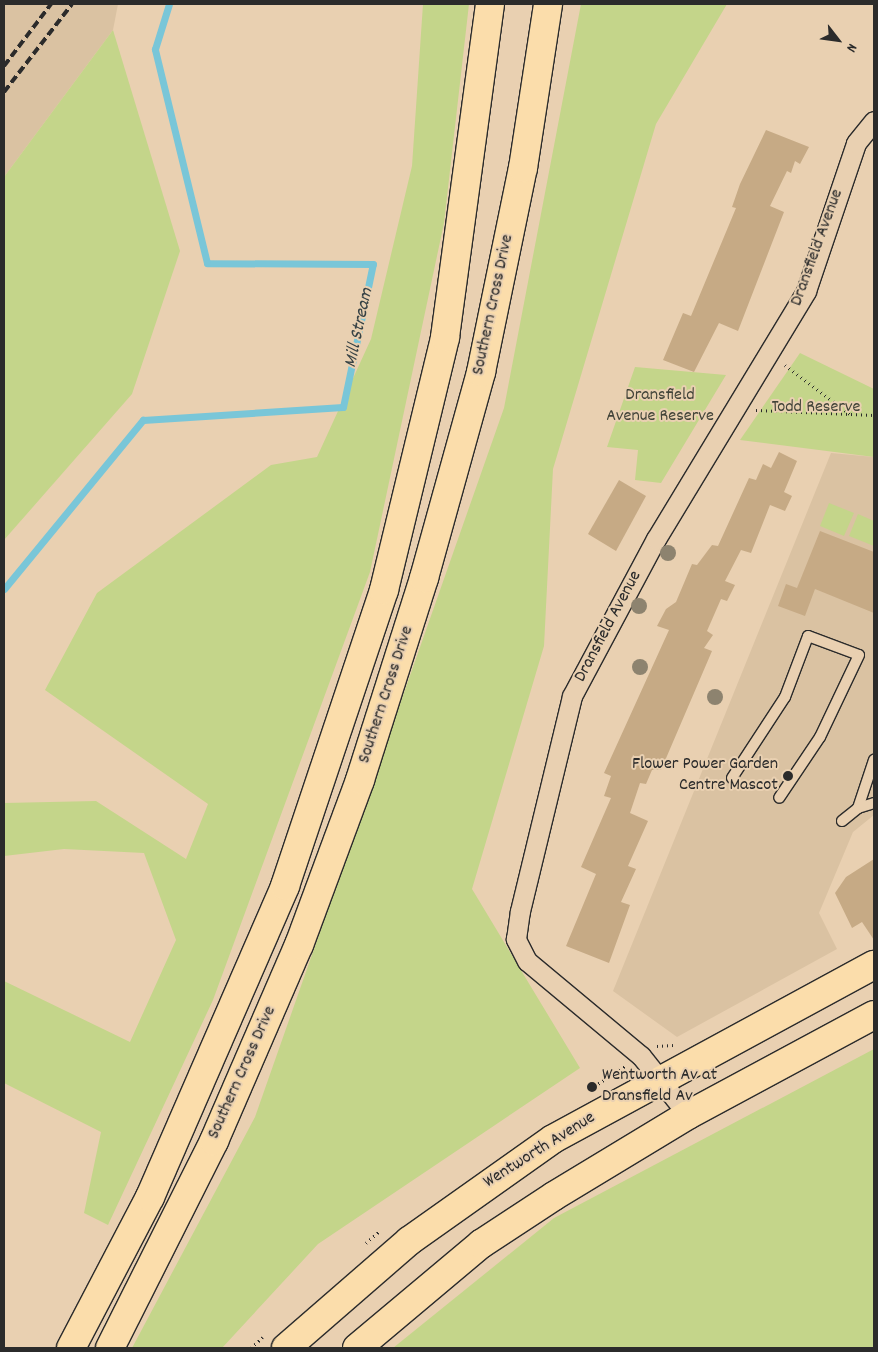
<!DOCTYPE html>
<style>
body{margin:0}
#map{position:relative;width:878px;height:1352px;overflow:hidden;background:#e9d0b1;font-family:Dekko,sans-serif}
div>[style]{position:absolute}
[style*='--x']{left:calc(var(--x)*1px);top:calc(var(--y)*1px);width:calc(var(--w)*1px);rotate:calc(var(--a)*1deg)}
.built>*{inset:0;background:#dac2a2}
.green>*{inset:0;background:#c4d58a}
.stream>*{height:7px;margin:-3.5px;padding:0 3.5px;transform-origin:3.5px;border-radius:3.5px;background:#79c6d8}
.building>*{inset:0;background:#c6aa85}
.path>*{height:3px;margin-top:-1.5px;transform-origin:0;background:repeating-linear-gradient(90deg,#2b2b2b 0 1px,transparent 0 5px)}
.roads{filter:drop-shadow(1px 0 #2b2b2b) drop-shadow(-1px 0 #2b2b2b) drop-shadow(0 1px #2b2b2b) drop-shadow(0 -1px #2b2b2b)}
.service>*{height:10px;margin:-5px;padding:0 5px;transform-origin:5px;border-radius:5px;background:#e9d0b1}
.minor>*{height:19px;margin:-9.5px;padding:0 9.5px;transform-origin:9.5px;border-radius:9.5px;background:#e9d0b1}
.primary>*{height:28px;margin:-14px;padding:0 14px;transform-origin:14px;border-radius:14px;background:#fbddab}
.motorway>*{height:28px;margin:-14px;padding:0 14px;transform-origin:14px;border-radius:14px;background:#fbddab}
.rail>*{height:4px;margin-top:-2px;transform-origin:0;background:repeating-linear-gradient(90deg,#2b2b2b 0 8px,transparent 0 12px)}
.trees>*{width:16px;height:16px;margin:-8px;border-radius:50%;background:#8d836f}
.dots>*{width:14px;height:14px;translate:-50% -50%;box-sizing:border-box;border:2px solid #e9d0b1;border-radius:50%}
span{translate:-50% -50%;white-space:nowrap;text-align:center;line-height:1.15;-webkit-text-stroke:4px #e9d0b1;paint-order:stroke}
.street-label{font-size:18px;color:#2b2b2b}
.park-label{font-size:18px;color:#424439}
.poi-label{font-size:18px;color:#2b2b2b}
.right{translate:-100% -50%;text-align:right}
.left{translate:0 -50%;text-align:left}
.water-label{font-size:19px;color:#374245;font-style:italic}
.frame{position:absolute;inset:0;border:5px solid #2b2b2b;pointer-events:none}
.north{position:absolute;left:813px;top:15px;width:50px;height:50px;-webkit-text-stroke:4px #e9d0b1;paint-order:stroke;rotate:120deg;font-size:14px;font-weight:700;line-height:20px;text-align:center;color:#2b2b2b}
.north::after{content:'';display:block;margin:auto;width:18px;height:22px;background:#2b2b2b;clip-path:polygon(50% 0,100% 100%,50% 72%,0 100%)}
</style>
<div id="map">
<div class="built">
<i style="clip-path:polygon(4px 4px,118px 4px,113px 30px,4px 177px)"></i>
<i style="clip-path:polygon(831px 453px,874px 457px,874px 815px,853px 832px,819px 913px,837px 949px,677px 1037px,613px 991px)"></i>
</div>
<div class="green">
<i style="clip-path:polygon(423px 4px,469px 4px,444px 223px,370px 572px,213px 1000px,108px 1225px,84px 1213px,101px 1132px,4px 1083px,4px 981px,130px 1042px,176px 940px,144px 853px,64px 849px,4px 856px,4px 803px,96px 801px,186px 859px,208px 804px,45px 690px,97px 593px,271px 465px,317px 457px,371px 339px,412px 166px)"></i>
<i style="clip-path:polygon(581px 4px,727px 4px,656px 124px,553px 469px,544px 646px,472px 889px,580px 1068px,318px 1244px,222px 1348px,132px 1348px,255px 1117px,504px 408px)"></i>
<i style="clip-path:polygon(113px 30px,180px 251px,132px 394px,4px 540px,4px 177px)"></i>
<i style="clip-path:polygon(800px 353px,874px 389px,874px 457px,740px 440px)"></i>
<i style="clip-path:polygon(635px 367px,726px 375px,661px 483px,635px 480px,638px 450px,607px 447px)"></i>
<i style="clip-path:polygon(829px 503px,854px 513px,844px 536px,820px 526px)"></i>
<i style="clip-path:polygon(858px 514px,874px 521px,874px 546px,849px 536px)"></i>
<i style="clip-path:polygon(874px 1049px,874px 1348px,393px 1348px,554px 1218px)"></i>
</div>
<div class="stream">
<i style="--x:4;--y:589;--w:219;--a:-50.6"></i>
<i style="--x:143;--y:420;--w:200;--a:-3.7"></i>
<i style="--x:343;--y:407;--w:146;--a:-78.2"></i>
<i style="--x:373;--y:264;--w:166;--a:-179.7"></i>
<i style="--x:207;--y:263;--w:220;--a:-103.7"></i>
<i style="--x:155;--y:49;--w:47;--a:-72.7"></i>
</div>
<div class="building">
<i style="clip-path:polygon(766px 130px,809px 147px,800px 164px,795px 161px,791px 173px,787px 171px,770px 206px,784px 212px,738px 331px,719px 323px,694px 372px,663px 360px,683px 313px,691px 316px,736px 208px,732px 207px,740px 184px)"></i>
<i style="clip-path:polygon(779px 452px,797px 461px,784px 492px,792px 496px,785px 511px,770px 505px,751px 553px,741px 550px,725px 581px,735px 585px,727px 601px,721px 599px,707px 631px,713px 635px,704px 648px,712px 651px,661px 770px,652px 770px,646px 784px,640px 783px,630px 813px,648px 821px,628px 866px,636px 869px,621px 902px,630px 905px,609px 963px,566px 946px,596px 874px,581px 867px,611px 798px,604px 796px,611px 776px,604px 773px,669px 630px,657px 626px,666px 609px,676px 602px,692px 564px,697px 565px,712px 545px,718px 546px,749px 478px,756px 480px,763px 464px,771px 468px)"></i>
<i style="clip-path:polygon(619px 480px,646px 496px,616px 551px,588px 534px)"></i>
<i style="clip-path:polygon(820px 531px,874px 552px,874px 613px,815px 589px,805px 616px,778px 606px,786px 584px,797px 588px)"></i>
<i style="clip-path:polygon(874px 859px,874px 940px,862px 922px,852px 928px,835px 893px,846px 877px)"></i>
</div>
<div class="path">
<i style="--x:785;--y:365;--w:81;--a:37"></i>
<i style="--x:756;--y:410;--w:118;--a:2.4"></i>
<i style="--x:657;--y:1046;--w:16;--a:-4"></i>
<i style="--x:590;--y:1089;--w:42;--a:-33.3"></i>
<i style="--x:366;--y:1243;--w:18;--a:-41"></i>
<i style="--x:251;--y:1348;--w:16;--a:-43"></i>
</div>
<div class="roads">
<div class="service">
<i style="--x:732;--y:778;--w:97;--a:-56.8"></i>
<i style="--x:785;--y:697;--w:65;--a:-69.3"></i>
<i style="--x:808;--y:636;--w:54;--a:20.4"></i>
<i style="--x:859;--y:655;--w:91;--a:115.4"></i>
<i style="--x:820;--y:737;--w:73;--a:123.9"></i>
<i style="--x:858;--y:808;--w:17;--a:-17"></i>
<i style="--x:842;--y:821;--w:21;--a:-39"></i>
<i style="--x:858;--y:808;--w:51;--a:-71.6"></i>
</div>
<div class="minor">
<i style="--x:688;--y:1115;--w:75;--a:-128.5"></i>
<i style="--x:641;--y:1056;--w:148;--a:-140.2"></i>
<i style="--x:527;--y:961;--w:25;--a:-117"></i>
<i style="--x:516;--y:939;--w:28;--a:-82"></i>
<i style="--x:520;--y:911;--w:221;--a:-76.4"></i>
<i style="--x:572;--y:696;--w:178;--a:-61.9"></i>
<i style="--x:656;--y:539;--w:290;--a:-58.8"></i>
<i style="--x:806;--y:291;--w:156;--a:-71.3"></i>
<i style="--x:856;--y:143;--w:28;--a:-51"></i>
</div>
<div class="primary">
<i style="--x:286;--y:1348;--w:163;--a:-41"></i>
<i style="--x:409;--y:1241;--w:176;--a:-35.3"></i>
<i style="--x:553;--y:1139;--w:365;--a:-28.5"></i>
<i style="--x:357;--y:1348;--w:162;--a:-40"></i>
<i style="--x:481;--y:1244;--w:87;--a:-33.3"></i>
<i style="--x:554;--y:1196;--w:157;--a:-31.2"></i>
<i style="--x:688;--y:1115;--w:211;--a:-28.3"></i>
</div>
<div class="motorway">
<i style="--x:71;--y:1348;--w:170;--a:-62.4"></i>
<i style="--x:150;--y:1197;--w:339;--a:-66.5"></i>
<i style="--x:285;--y:886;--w:312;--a:-71.5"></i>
<i style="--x:384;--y:590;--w:260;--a:-76.4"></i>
<i style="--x:445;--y:337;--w:336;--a:-82.3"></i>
<i style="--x:110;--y:1348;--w:232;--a:-63.3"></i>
<i style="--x:214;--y:1141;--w:214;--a:-66.6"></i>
<i style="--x:299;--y:945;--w:176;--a:-69.7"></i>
<i style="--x:360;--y:780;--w:212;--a:-72.4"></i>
<i style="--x:424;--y:578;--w:214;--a:-74.5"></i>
<i style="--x:481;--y:372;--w:208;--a:-78.4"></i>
<i style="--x:523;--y:168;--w:166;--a:-81.3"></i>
</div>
</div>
<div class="rail">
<i style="--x:4;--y:66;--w:78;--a:-52.8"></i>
<i style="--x:4;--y:92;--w:111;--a:-52.3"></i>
</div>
<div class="trees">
<i style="left:668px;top:553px"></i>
<i style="left:639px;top:606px"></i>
<i style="left:640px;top:667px"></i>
<i style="left:715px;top:697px"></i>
</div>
<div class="dots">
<i style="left:788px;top:776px;background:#2b2b2b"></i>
<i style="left:592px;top:1087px;background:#2b2b2b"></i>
</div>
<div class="street-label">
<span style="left:818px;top:248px;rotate:-70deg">Dransfield Avenue</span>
<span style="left:494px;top:305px;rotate:-78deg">Southern Cross Drive</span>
<span style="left:609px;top:627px;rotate:-62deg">Dransfield Avenue</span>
<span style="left:387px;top:695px;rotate:-72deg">Southern Cross Drive</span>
<span style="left:243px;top:1073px;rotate:-66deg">Southern Cross Drive</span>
<span style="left:540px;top:1151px;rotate:-32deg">Wentworth Avenue</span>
</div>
<div class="park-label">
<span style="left:660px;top:407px">Dransfield<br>Avenue Reserve</span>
<span style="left:816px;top:408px">Todd Reserve</span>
</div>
<div class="poi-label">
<span class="right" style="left:778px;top:776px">Flower Power Garden<br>Centre Mascot</span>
<span class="left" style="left:602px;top:1087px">Wentworth Av at<br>Dransfield Av</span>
</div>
<div class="water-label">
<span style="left:360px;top:328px;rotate:-78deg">Mill Stream</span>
</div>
<div class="frame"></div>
<div class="north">N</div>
</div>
